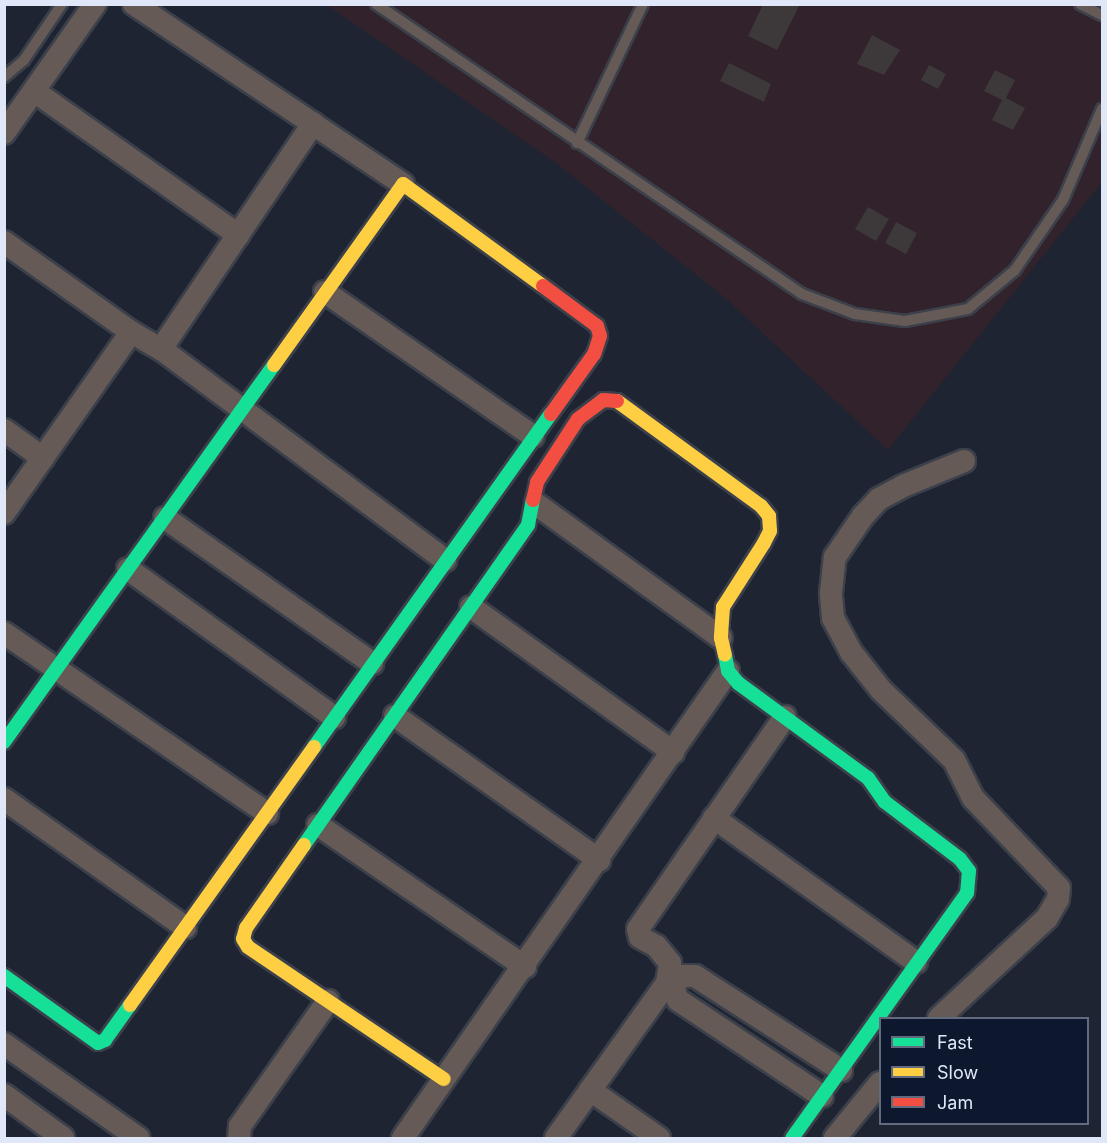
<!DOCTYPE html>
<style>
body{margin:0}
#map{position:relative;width:1107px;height:1143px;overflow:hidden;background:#1e2431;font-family:Inter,sans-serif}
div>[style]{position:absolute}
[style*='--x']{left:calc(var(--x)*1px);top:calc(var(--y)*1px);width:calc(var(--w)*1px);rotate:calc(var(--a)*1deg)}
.industrial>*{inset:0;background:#31222b}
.building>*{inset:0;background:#3d393a}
.roads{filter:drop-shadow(2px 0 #3b404b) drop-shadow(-2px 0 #3b404b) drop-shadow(0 2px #3b404b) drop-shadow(0 -2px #3b404b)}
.lane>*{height:10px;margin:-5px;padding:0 5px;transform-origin:5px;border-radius:5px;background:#655a56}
.street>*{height:22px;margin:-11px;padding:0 11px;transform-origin:11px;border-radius:11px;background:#655a56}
.fast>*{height:14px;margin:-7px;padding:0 7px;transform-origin:7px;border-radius:7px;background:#16e098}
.slow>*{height:14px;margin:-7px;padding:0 7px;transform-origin:7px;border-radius:7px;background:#ffcf43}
.jam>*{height:14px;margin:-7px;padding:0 7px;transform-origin:7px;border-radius:7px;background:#f24e42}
span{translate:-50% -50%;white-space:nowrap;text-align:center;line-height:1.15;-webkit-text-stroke:4.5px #0d172e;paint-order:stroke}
.frame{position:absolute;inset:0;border:6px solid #e0e7f8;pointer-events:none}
.legend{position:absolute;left:879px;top:1017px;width:210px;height:108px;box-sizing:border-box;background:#0d172e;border:2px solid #616a7f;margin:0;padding:8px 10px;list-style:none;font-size:18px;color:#e0e7f8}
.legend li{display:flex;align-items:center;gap:12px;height:30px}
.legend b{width:30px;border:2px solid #616a7f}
</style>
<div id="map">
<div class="industrial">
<i style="clip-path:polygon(327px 5px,1102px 5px,1102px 182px,888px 450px,723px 296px,556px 163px)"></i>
</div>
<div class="building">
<i style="clip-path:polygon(763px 4px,800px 4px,777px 50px,748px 36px)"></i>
<i style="clip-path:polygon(872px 35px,900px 50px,884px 75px,857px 64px)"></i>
<i style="clip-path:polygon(729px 63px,771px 84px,764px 102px,720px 81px)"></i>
<i style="clip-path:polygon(929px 65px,946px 74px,938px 89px,921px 80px)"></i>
<i style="clip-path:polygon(995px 70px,1015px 80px,1006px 98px,1025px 108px,1013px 130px,992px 120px,1002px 100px,984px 91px)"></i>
<i style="clip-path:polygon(868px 207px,889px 219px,876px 241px,855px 229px)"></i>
<i style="clip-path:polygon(896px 222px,917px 233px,906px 254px,885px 243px)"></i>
</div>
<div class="roads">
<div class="lane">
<i style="--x:376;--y:4;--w:515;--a:34.25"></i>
<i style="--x:802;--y:294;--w:57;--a:20.7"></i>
<i style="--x:855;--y:314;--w:50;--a:8"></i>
<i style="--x:905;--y:321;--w:64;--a:-10.8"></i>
<i style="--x:968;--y:309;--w:61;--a:-39.7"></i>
<i style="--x:1015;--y:270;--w:85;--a:-55.6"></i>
<i style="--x:1063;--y:200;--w:99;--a:-66.8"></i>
<i style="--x:1080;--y:4;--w:25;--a:27"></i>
<i style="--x:4;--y:77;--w:26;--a:-40"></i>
<i style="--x:24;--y:60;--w:68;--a:-55.8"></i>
<i style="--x:577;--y:143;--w:154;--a:-64.6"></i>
</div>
<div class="street">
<i style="--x:134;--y:4;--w:216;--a:33.8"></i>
<i style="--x:34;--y:91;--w:250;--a:35.2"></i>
<i style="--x:4;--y:133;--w:158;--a:-54.8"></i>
<i style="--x:4;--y:242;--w:156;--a:35.3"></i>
<i style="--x:131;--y:332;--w:34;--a:30"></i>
<i style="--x:161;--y:349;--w:354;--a:36.6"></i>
<i style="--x:325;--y:292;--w:253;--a:34.7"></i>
<i style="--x:161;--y:349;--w:272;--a:-56"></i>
<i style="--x:313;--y:124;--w:108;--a:33.7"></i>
<i style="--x:4;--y:430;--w:48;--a:35.7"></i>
<i style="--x:536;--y:504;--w:228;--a:35.9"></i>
<i style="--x:4;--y:513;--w:221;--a:-54.9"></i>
<i style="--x:165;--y:518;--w:253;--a:35"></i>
<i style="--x:128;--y:569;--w:254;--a:35.7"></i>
<i style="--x:471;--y:607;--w:249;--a:35.7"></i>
<i style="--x:4;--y:633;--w:319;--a:34.4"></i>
<i style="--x:395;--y:716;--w:250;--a:35.2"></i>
<i style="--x:4;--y:799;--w:222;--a:35.3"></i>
<i style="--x:714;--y:818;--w:248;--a:35.5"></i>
<i style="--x:318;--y:825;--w:251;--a:34.4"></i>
<i style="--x:669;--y:977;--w:9;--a:36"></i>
<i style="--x:676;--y:982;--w:9;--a:103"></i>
<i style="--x:674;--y:991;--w:10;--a:66"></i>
<i style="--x:678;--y:1000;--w:173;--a:33.7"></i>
<i style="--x:676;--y:982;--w:8;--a:-45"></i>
<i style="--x:682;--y:976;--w:13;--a:0"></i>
<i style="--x:695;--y:976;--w:174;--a:32.8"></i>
<i style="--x:939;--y:1018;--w:147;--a:-42.8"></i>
<i style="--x:1047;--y:918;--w:22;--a:-60"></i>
<i style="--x:1058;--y:899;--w:11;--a:-85"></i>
<i style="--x:1059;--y:888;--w:124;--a:-133.7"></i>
<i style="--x:973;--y:798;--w:42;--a:-116.6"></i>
<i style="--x:954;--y:760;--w:101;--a:-136.2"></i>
<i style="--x:881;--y:690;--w:48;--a:-128.3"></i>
<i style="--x:851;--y:652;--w:38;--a:-118"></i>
<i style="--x:833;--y:618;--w:25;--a:-95"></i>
<i style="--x:831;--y:593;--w:36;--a:-84"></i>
<i style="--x:835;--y:557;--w:50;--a:-55.7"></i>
<i style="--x:863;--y:516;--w:23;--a:-47"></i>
<i style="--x:879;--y:499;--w:27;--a:-28"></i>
<i style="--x:903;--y:486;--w:66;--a:-22.3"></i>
<i style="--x:4;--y:1044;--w:164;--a:35"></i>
<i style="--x:590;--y:1090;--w:84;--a:34.8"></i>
<i style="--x:4;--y:1095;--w:73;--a:36.1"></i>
<i style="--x:239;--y:1138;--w:12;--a:-85"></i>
<i style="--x:240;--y:1126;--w:153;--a:-54.9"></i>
<i style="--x:403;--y:1138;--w:569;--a:-55.16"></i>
<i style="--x:556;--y:1138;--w:191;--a:-54.4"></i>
<i style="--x:667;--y:983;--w:20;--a:-81"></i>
<i style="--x:670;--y:963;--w:22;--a:-129"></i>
<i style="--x:656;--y:946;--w:18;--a:-151"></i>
<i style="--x:640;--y:937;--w:8;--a:-104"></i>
<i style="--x:638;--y:929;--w:258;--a:-55.3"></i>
<i style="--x:835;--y:1138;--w:71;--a:-50.7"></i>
</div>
<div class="fast">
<i style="--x:725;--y:655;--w:16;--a:79"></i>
<i style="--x:728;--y:671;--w:16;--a:50"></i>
<i style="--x:738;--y:683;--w:161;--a:36.2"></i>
<i style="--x:868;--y:778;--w:29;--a:55"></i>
<i style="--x:885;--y:802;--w:94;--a:37.2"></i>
<i style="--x:960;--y:859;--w:15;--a:53"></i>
<i style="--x:969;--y:871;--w:22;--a:95"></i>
<i style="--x:967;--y:893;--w:301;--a:125.5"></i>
<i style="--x:4;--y:742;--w:464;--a:-54.4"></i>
<i style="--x:314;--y:747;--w:409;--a:-54.6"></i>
<i style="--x:304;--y:845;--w:391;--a:-55"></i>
<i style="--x:528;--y:525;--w:25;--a:-79"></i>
<i style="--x:4;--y:976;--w:115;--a:35.5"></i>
<i style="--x:98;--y:1043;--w:8;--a:-23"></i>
<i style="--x:105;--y:1040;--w:43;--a:-54.5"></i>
</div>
<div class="slow">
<i style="--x:274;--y:365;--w:222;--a:-54.5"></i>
<i style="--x:403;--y:184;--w:173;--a:36.1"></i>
<i style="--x:617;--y:401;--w:178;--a:36.1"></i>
<i style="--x:761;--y:506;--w:13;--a:51"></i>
<i style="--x:769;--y:516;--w:15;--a:86"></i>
<i style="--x:770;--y:531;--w:13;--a:117"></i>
<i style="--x:764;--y:543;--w:76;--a:122.6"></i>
<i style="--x:723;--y:607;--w:31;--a:94"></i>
<i style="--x:721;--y:638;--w:17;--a:77"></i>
<i style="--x:304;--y:845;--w:101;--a:124.9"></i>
<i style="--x:246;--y:928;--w:11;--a:105"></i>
<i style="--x:243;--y:939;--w:9;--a:58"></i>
<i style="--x:248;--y:947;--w:236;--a:34"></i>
<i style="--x:130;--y:1005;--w:317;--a:-54.5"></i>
</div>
<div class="jam">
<i style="--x:543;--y:286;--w:67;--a:36.5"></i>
<i style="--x:597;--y:326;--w:10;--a:73"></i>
<i style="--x:600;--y:336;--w:19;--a:108"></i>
<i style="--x:594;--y:354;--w:74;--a:125.6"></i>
<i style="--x:533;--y:500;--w:18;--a:-77"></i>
<i style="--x:537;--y:482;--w:75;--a:-56.9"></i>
<i style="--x:578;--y:419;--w:31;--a:-37"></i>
<i style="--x:603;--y:400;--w:14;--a:4"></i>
</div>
</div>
<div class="frame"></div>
<ul class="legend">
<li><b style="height:8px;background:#16e098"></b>Fast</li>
<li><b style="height:8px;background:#ffcf43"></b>Slow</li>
<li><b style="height:8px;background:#f24e42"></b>Jam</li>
</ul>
</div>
